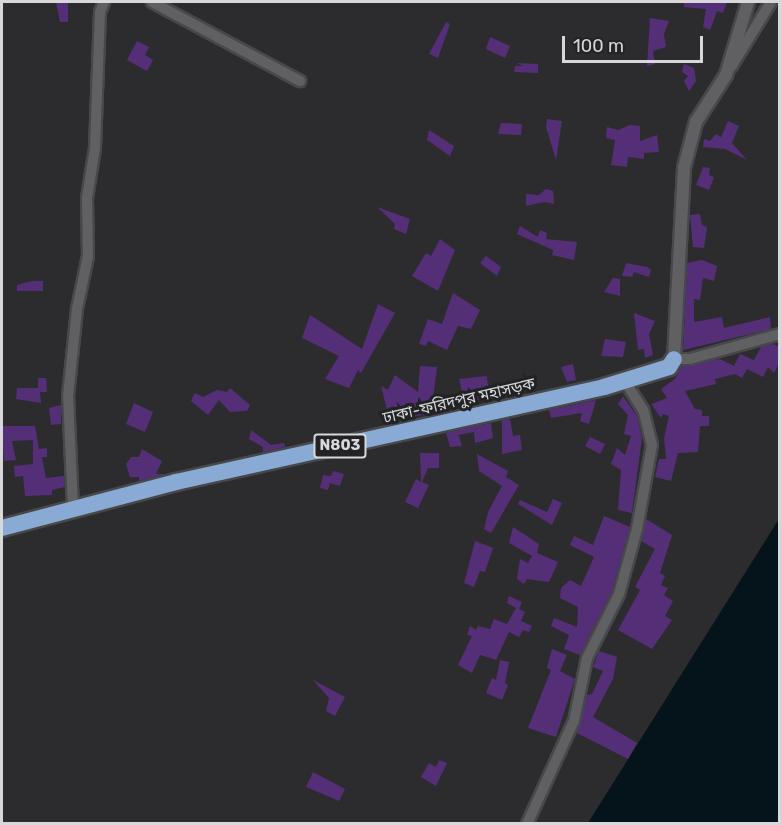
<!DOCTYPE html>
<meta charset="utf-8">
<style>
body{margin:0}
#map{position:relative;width:781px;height:825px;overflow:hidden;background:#2c2c2f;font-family:Rubik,"Noto Sans Bengali",sans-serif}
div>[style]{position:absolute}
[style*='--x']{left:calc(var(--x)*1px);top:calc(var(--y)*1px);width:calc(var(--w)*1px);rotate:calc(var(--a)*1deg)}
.water>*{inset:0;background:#05131a}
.building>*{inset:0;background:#552e78}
.roads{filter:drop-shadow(2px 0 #47484a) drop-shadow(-2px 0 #47484a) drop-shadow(0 2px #47484a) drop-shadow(0 -2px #47484a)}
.minor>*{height:10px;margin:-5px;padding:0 5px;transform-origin:5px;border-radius:5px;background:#606063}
.tertiary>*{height:12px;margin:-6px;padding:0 6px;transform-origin:6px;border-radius:6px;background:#606063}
.trunk>*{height:16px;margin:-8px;padding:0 8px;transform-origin:8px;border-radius:8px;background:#8aaad6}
span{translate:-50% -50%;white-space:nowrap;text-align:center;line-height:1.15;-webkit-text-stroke:6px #222325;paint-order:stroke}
.shield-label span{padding:2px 4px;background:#222325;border:2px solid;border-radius:4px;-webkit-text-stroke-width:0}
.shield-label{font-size:15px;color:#d8d8da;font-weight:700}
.street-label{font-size:16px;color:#d8d8da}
.frame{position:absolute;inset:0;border:3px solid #d8d8da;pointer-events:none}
.scale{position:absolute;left:562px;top:36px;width:141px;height:27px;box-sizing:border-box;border:3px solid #d8d8da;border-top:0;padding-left:8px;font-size:18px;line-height:21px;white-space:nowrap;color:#d8d8da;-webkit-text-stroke:4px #222325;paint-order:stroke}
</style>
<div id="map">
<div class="water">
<i style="clip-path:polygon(779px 519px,779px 823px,588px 823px,777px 522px)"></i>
</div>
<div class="building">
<i style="clip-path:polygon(56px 2px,68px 2px,68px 22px,60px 22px)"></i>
<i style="clip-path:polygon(684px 2px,727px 2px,723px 13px,717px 11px,710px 30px,703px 27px,706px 9px,684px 7px)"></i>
<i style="clip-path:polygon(650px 18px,669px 21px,664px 34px,666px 47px,653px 51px,655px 64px,647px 66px)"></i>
<i style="clip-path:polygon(446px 22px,450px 24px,438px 58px,429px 54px)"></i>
<i style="clip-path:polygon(490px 37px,510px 46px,505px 58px,486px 49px)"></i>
<i style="clip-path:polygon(137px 41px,149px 47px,145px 55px,153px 60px,147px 71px,127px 60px)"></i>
<i style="clip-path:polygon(517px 63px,538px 64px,538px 73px,514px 72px,515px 66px,523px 66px)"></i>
<i style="clip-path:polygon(684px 64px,694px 68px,696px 81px,689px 91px,684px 81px,688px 76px,682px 72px)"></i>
<i style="clip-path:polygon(547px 119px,562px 121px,556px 160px,546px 127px)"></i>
<i style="clip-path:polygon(728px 121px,739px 126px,732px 143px,747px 160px,725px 149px,703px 147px,704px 139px,710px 141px,716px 134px,721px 137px)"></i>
<i style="clip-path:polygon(501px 123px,522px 124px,521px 135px,498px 134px)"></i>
<i style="clip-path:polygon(630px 125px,640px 126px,640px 141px,657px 135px,659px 152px,644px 153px,644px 159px,628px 157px,627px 167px,611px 165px,615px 140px,606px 138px,607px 127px,618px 130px)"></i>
<i style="clip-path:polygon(429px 130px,454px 146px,450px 156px,427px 140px)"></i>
<i style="clip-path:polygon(703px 167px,710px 168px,709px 175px,714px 177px,709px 190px,696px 185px)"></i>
<i style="clip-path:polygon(546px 189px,553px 191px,554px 204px,544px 202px,526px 206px,526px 194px,539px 195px)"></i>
<i style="clip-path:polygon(377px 207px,410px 219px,406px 234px,394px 229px,395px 224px)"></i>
<i style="clip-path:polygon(700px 214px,702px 225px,707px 227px,704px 248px,693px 247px,690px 215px)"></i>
<i style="clip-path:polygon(520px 226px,538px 237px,540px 230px,547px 233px,546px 239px,577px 242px,574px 260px,552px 255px,553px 250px,517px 234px)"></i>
<i style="clip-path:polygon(440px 239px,455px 250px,438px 291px,412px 276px,426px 253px,431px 256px)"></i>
<i style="clip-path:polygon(486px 256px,501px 267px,497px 276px,480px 263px)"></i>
<i style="clip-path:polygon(702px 260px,717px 266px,714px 281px,703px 278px,700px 300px,694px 299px,694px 322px,722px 317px,724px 328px,770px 317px,771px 329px,683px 350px,687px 263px)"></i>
<i style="clip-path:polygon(626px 263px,647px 267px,651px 270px,649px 277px,634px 272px,632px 277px,622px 276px)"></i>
<i style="clip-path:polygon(613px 278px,620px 279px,620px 296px,604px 292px)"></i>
<i style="clip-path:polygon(32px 281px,43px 281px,43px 291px,17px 291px,17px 285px)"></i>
<i style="clip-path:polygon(453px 293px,480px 310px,471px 329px,458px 326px,447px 350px,428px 341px,426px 346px,419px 344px,428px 319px,442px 324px)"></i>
<i style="clip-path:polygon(378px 304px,395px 313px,361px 373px,358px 370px,349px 388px,325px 379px,339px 356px,302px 338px,310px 315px,362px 349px)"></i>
<i style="clip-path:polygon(634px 313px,655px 321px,649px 334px,653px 355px,645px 358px,644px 349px,638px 350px)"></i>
<i style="clip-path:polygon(605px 339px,626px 342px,623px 357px,601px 356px)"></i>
<i style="clip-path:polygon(773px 344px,780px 347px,780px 361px,774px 373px,768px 367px,763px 377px,747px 369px,742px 378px,735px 374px,715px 379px,716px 384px,685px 391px,695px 409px,702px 410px,702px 416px,709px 416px,709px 426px,700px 426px,698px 452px,678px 453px,671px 481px,655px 477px,659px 459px,666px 459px,664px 438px,669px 416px,663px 414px,661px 418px,651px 404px,667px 398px,661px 389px,675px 379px,682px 366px,720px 359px,734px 366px,740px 354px,754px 360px,761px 347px)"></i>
<i style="clip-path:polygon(573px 364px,576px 380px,567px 382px,561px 367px)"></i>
<i style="clip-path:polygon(420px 366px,437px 367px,432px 407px,442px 411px,390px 421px,381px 386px,388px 390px,395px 375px,418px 392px)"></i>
<i style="clip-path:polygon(487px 376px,489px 398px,464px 402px,459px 379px)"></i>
<i style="clip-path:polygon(38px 378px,46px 378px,47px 392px,40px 392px,41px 403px,16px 399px,17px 388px,38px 388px)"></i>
<i style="clip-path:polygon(230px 388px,250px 405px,247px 411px,230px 412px,219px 400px,208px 415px,191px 401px,195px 393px,203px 397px,217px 390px,227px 392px)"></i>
<i style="clip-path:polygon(623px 396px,637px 416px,642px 438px,632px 513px,618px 510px,621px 470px,611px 464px,617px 448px,625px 455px,631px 436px,624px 434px,628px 415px,618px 404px)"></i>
<i style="clip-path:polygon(596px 400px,589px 424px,580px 421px,582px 413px,551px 418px,549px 410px)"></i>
<i style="clip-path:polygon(134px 403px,153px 412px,145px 432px,126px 424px)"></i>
<i style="clip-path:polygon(61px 405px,61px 424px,51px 425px,49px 408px)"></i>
<i style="clip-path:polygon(510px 419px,513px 436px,520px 435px,522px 450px,502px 454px,502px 420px)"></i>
<i style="clip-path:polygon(491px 423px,493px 438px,475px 443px,474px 432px,459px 435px,457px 430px)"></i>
<i style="clip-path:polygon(2px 426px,35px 426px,39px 449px,47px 448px,47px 457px,42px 457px,46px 478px,64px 476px,65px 487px,52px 490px,52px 495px,25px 496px,23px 476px,15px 477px,14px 466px,33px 464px,33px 440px,12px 441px,16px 460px,4px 461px)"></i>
<i style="clip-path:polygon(251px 430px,271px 445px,284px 443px,285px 447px,263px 452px,263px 447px,249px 439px)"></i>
<i style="clip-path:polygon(457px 430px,462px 446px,450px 447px,446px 433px)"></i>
<i style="clip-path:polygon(590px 437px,605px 444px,600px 454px,585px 446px)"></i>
<i style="clip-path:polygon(142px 449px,162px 461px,156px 474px,165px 474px,139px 481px,139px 477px,130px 477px,126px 464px,131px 457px,139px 457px)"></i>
<i style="clip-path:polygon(420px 453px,439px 453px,439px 468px,428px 468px,422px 482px,429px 485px,418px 508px,405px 502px,416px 479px,421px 482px)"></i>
<i style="clip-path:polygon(477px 454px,508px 471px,506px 477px,519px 485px,491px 533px,484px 529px,488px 512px,502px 486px,479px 471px)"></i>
<i style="clip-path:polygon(333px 471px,344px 474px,340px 486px,330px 483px,328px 490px,320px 488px,323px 475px,331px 476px)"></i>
<i style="clip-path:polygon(553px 499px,562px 503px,552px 525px,518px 504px,520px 500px,547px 512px)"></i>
<i style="clip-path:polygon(604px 516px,630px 527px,612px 591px,580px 655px,564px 649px,569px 635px,551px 626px,554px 618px,577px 627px,578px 607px,560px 598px,561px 588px,570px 580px,581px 586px,594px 557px,570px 545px,574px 536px,593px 545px)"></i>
<i style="clip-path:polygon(646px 519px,672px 535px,660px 573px,665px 576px,661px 585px,668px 588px,664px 595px,673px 601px,665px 616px,672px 620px,652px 649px,618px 630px,640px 590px,635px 587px,655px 549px,641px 541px)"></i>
<i style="clip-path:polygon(513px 527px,539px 544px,537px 553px,558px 562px,549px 582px,527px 579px,524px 584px,517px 579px,520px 559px,528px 563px,532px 556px,509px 543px)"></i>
<i style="clip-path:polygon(475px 541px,493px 548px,485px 572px,480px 571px,474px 587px,464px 583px)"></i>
<i style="clip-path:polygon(509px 596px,522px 602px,519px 609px,525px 612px,521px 621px,532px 626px,529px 632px,523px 630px,519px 637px,509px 632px,496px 660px,480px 655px,472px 673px,458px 665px,472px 636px,467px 635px,470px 626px,476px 630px,478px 626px,490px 629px,494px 619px,507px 624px,516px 608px,507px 603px)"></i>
<i style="clip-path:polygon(552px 649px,567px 655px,560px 671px,575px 679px,556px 737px,528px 728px,551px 670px,547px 668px)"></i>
<i style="clip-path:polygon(599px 651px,617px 657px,613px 679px,593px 717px,637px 743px,628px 759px,577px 733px,587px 695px,592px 694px,603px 671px,593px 667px)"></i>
<i style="clip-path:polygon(500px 660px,509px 662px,505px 683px,508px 685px,502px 700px,486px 693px,492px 678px,496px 680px)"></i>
<i style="clip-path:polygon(313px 680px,345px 697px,335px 716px,326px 711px,329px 698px)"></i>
<i style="clip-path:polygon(439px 760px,447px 763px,436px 786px,421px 777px,429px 763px,436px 767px)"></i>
<i style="clip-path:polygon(313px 772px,345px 789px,339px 801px,306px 787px)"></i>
</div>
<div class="roads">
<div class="minor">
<i style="--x:152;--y:2;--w:168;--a:28.1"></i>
<i style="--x:731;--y:67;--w:76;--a:-58.4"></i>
<i style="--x:674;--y:359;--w:16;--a:0"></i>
<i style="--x:690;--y:359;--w:93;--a:-15.5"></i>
<i style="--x:73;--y:509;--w:113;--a:-92.5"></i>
<i style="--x:68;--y:396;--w:87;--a:-84.1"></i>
<i style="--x:77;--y:309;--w:54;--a:-78.3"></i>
<i style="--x:88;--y:256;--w:58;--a:-91"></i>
<i style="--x:87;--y:198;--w:51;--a:-80.9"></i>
<i style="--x:95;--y:148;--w:136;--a:-87.9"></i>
<i style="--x:100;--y:12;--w:11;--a:-68"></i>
<i style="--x:527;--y:824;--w:113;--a:-65.5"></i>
<i style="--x:574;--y:721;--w:64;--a:-78.3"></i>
<i style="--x:587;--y:658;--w:72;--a:-63.4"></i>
<i style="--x:619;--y:594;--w:67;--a:-74.5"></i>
<i style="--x:637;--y:529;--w:85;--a:-79.9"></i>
<i style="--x:652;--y:445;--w:36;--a:-104"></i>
<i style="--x:643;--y:410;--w:34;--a:-122"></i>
</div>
<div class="tertiary">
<i style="--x:674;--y:359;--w:191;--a:-87"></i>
<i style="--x:684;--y:168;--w:48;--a:-75.4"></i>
<i style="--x:696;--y:122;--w:56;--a:-57.4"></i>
<i style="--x:726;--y:75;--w:76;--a:-73.2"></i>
</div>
<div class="trunk">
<i style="--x:2;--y:528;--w:180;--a:-14.8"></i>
<i style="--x:176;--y:482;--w:438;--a:-12.5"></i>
<i style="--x:604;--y:387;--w:68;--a:-17.1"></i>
<i style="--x:669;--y:367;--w:9;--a:-58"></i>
</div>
</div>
<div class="shield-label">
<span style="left:340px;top:446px">N803</span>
</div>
<div class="street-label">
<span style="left:459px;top:401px;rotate:-13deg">ঢাকা-ফরিদপুর মহাসড়ক</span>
</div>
<div class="frame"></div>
<div class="scale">100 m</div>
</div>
